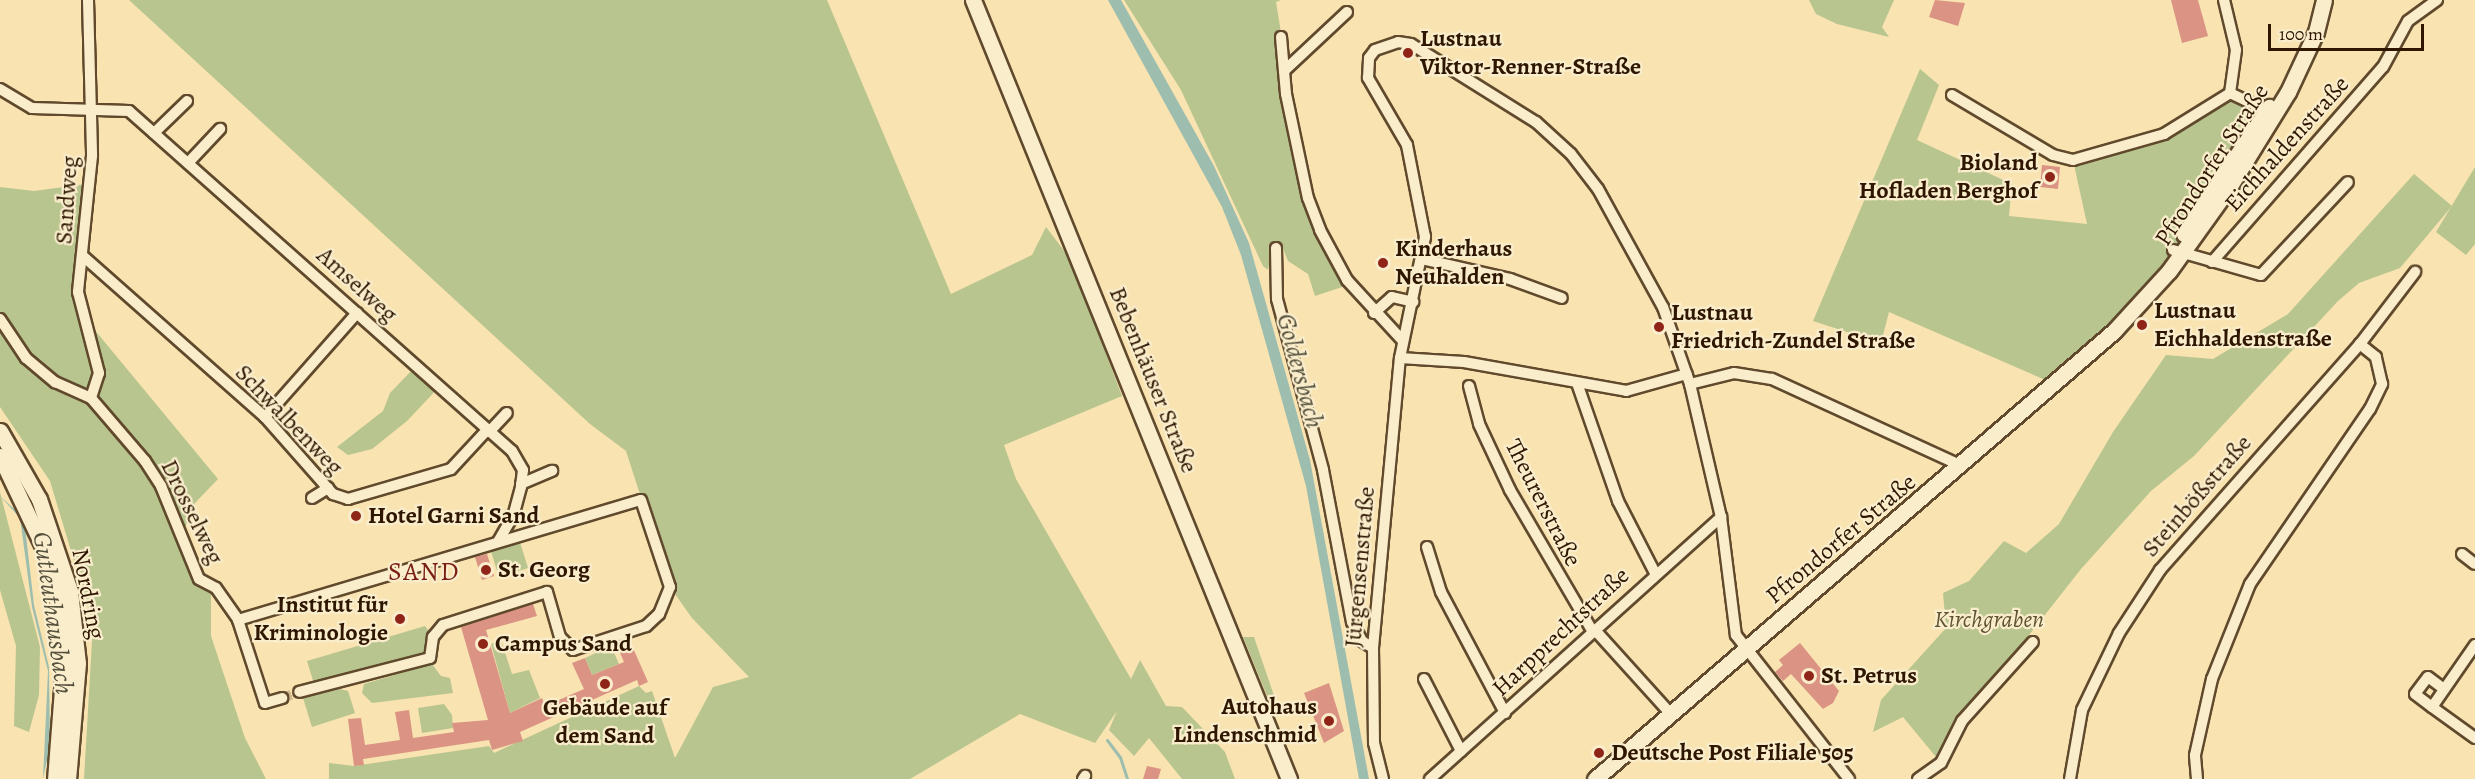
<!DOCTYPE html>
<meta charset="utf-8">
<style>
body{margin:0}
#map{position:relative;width:2475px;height:779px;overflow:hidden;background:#f8e3b1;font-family:Alegreya,serif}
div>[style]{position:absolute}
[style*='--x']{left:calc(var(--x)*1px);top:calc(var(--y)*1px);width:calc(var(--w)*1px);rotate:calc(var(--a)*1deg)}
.green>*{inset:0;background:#b8c58f}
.water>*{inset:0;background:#9dbeaf}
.stream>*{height:3px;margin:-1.5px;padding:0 1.5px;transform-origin:1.5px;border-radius:1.5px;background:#9dbeaf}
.building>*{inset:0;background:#db9384}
.street-tunnel>*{height:10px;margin-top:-5px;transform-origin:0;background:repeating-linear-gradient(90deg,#d0ba8e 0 10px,transparent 0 15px)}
.roads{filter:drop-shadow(2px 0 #60492c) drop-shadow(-2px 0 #60492c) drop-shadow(0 2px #60492c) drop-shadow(0 -2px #60492c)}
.street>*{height:10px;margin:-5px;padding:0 5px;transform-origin:5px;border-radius:5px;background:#faedcc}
.secondary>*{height:15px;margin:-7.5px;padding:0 7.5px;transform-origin:7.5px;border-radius:7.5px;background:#faedcc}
.dots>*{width:16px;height:16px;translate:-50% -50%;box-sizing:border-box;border:3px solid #faedcc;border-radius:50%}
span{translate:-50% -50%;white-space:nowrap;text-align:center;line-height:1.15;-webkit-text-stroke:4.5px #faedcc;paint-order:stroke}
.poi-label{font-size:24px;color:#2e1600;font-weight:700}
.left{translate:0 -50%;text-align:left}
.right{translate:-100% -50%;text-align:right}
.street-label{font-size:24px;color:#2e1600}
.park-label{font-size:24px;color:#5e5332;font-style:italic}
.water-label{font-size:26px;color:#55513d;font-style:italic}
.neighbourhood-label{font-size:26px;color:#7a1f14;letter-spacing:1.5px}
.scale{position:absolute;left:2268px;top:24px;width:156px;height:27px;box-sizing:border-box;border:3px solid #2e1600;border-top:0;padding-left:8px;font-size:18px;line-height:21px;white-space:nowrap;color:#2e1600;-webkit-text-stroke:4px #faedcc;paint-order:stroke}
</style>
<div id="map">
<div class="green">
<i style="clip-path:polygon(129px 0,827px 0,951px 294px,1032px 255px,1046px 227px,1069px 257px,1122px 396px,1004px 445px,1016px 479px,1131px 679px,1140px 660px,1166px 706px,1182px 707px,1225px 752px,1235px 779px,1182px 779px,1149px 738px,1134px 756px,1109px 730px,1117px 711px,1095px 743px,1020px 714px,910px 779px,329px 779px,329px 763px,354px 766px,489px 746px,494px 753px,639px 686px,646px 693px,652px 691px,675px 758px,713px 687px,749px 677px,692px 618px,670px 587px,626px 451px,590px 424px)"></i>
<i style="clip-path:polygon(1124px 0,1281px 0,1276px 2px,1308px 198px,1351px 284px,1315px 296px,1308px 274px,1288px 261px,1282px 246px,1272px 249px,1268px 270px,1263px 266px,1181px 90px)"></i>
<i style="clip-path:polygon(1809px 0,1894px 0,1882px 27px,1889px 37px,1837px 24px,1816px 14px)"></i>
<i style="clip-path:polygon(1920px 69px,1939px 85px,1917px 140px,2012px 184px,2009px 216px,2087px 224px,2073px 160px,2164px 134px,2230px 93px,2275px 114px,2181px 255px,2057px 385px,1889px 312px,1881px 343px,1813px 321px)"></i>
<i style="clip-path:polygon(2475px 167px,2475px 244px,2466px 255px,2436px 232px)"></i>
<i style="clip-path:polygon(2414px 174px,2452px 206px,2400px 268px,2359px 283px,2338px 301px,2194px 456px,2151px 491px,2081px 569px,1974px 705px,1941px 763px,1903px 717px,1873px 732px,1881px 700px,1946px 628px,1943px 593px,1969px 581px,2004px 541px,2026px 553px,2059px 524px,2113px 432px,2166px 355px,2213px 359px,2288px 314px)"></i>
<i style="clip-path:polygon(86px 184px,74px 305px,218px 479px,195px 503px,182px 535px,211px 583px,211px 636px,245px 738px,266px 779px,84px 779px,93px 624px,50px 481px,0 407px,0 187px,34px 191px)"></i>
<i style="clip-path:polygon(416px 366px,440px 386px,407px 421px,372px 449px,348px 455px,337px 447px,383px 411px,390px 393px)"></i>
<i style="clip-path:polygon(0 492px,40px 647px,39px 695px,29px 732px,14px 726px,16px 646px,0 590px)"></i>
<i style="clip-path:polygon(518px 536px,528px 568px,499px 577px,489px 545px)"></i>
<i style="clip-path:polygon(425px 626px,433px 637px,430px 658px,315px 687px,307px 661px)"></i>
<i style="clip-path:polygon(1243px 637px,1254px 637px,1281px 716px,1270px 703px)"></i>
<i style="clip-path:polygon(501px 640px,512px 674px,529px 670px,540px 698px,510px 713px,491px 644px)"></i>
<i style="clip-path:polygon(611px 646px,619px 664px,592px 675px,585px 658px)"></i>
<i style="clip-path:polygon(432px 664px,441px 676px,450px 678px,453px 693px,372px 703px,362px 693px,364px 684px)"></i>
<i style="clip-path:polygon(340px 689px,348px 691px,355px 713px,312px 727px,303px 698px)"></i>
<i style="clip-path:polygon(444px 704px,452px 715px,453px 728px,422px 733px,418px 708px)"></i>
</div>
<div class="water">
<i style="clip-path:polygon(1108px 0,1121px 0,1214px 166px,1249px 243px,1310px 460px,1369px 779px,1359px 779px,1306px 486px,1241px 255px,1222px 207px)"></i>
<i style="clip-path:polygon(0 496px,24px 518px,34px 605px,49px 667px,50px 746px,43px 779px,48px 671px,32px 607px,20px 518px)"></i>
</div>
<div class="stream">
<i style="--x:1107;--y:740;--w:21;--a:53"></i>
<i style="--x:1120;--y:757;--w:23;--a:72"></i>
</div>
<div class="building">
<i style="clip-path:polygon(1935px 0,1965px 3px,1958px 26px,1929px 17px)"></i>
<i style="clip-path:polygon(2171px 0,2198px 0,2208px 36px,2182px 43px)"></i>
<i style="clip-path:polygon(2042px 165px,2060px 167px,2058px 189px,2040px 187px)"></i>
<i style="clip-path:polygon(487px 554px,494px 576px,482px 580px,475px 557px)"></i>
<i style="clip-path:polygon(533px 604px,537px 616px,486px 630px,510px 713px,542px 698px,545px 706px,584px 689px,572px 663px,585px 658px,592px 675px,624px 662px,616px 644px,629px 639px,648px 682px,639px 686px,637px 680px,520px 732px,523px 741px,492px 750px,489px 740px,363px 759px,364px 765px,354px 766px,348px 719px,361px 718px,365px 745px,400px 740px,395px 712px,409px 710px,413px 738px,454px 732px,452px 723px,488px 720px,461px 627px)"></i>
<i style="clip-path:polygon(1800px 643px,1839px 691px,1833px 703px,1823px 709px,1791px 674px,1783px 681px,1775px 672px,1783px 665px,1779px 660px)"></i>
<i style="clip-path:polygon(1329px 683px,1344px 731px,1324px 743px,1304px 693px)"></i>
<i style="clip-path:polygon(1147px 766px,1161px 769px,1158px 779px,1143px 779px)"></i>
</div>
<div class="street-tunnel">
<i style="--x:282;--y:698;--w:18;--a:-19"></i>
</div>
<div class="roads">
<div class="street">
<i style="--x:88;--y:0;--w:156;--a:88.5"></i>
<i style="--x:92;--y:156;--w:137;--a:95.9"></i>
<i style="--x:78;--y:292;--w:84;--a:75.5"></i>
<i style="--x:99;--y:373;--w:26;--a:108"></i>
<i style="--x:2224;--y:0;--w:51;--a:76.5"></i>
<i style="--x:2236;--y:50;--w:43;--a:97.9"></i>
<i style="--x:1347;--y:12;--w:86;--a:136.9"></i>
<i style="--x:1284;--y:71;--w:23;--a:85"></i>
<i style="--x:1286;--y:94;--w:106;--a:78.1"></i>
<i style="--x:1308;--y:198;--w:34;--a:69"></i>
<i style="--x:1320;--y:230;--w:57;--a:61.6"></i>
<i style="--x:1347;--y:280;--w:81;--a:47.5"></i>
<i style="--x:1281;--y:37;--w:34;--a:85"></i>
<i style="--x:0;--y:89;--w:37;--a:31"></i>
<i style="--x:32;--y:108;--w:97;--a:1.8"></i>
<i style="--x:129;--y:111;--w:512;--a:41.6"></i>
<i style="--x:512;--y:451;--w:22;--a:60"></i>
<i style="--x:523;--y:470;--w:17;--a:97"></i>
<i style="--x:521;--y:487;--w:28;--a:105"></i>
<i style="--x:514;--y:514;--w:32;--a:120"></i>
<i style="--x:1952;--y:95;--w:117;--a:30.7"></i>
<i style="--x:2053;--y:155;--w:21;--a:14"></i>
<i style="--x:2073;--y:160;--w:95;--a:-15.9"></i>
<i style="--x:2164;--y:134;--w:78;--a:-31.8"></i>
<i style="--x:2230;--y:93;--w:47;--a:25.5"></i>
<i style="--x:154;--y:133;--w:46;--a:-44.1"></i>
<i style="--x:188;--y:163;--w:47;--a:-46.7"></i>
<i style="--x:1276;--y:248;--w:51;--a:88.9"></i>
<i style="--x:1277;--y:299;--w:177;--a:74.9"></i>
<i style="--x:1323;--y:470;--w:155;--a:79.2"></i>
<i style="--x:1352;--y:622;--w:21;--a:62"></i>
<i style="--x:1362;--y:641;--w:13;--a:32"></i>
<i style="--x:2173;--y:250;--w:91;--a:15.9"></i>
<i style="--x:2261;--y:275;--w:127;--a:-46.9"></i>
<i style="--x:84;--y:257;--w:242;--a:41.5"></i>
<i style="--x:265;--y:417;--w:103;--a:48.6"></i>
<i style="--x:333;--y:494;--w:16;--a:18"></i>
<i style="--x:348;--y:499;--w:107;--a:-16.2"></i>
<i style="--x:451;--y:469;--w:53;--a:-47.3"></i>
<i style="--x:1422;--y:259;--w:90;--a:12.8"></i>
<i style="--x:1510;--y:279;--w:55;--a:20.1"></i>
<i style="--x:2212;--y:262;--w:259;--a:-48.8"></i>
<i style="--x:2383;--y:67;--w:52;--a:-61.5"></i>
<i style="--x:2408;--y:21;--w:36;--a:-36"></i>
<i style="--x:1374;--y:313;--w:24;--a:-42"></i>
<i style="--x:1392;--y:297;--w:22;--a:13"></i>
<i style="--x:0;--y:319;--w:47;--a:56.3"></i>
<i style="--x:26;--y:358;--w:38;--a:40"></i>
<i style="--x:55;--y:382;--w:39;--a:24"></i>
<i style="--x:91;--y:398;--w:83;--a:49.4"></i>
<i style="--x:145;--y:461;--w:30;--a:57"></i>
<i style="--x:161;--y:486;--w:100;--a:67.8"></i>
<i style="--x:199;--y:579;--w:19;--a:28"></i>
<i style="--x:216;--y:588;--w:39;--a:55"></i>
<i style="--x:238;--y:620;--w:420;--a:-16.6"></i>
<i style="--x:641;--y:500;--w:92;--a:71.6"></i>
<i style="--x:670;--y:587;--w:29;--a:112"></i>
<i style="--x:659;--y:614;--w:18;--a:137"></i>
<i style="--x:646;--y:626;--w:77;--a:161.8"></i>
<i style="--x:573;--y:650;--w:18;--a:-135"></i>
<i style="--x:560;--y:637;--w:47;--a:-106.1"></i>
<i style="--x:547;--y:592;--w:109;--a:162.4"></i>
<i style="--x:443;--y:625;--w:16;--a:130"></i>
<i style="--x:433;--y:637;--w:21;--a:98"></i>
<i style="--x:430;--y:658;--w:135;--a:165.5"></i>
<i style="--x:1400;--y:358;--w:64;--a:3.6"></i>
<i style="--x:1464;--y:362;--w:165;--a:10.1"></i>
<i style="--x:1626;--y:391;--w:63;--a:-15.6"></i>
<i style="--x:1577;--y:383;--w:125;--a:70.8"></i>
<i style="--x:1618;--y:501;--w:81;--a:62.8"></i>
<i style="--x:1690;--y:384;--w:45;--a:-14"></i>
<i style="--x:1734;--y:373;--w:38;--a:9"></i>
<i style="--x:1772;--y:379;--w:209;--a:24.6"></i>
<i style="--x:1469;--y:386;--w:39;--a:75"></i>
<i style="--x:1479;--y:424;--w:73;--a:64.8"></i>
<i style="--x:1510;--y:490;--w:164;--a:59.7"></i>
<i style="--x:265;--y:417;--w:139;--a:-48.5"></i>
<i style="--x:489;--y:432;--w:26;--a:-47"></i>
<i style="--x:521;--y:484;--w:34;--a:-23"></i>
<i style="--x:312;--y:498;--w:19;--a:-32"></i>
<i style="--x:1427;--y:547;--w:47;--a:72.7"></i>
<i style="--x:1441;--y:592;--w:137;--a:62.1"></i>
<i style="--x:2462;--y:554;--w:16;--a:38"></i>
<i style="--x:238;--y:620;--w:87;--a:72"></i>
<i style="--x:265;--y:703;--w:18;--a:-16"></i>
<i style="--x:1595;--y:630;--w:113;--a:47.9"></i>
<i style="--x:2475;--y:645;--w:75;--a:124.7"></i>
<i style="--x:2432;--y:707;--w:53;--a:35.8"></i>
<i style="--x:1424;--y:679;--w:81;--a:62.8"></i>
<i style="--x:2432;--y:707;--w:21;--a:-143"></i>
<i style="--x:2415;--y:694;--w:21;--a:-53"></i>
<i style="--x:2428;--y:677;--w:20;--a:37"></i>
<i style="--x:1083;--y:779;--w:4;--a:-56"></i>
<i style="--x:1383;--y:779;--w:37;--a:-104"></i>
<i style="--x:1374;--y:743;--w:95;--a:-90.6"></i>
<i style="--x:1373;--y:648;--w:291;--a:-84.7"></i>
<i style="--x:1400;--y:358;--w:124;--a:-78.3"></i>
<i style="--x:1425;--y:237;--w:94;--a:-101.1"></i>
<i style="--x:1407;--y:145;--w:78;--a:-120.2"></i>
<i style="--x:1368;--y:78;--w:20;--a:-87"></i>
<i style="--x:1369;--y:58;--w:10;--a:-53"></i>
<i style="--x:1375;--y:50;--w:24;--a:-19"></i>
<i style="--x:1398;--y:42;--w:13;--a:9"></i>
<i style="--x:1411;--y:44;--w:147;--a:32"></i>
<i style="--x:1536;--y:122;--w:47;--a:42.4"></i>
<i style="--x:1571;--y:154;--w:44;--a:52.4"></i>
<i style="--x:1598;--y:189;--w:135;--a:61.2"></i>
<i style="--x:1663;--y:307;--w:82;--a:70.7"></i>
<i style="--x:1690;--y:384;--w:137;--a:76.9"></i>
<i style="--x:1721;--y:517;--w:119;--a:82.8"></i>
<i style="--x:1736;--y:635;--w:183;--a:51.9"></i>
<i style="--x:1430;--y:779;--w:392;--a:-42"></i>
<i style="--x:1918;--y:779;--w:28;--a:-35"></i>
<i style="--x:1941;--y:763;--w:47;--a:-63.4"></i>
<i style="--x:1962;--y:721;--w:106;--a:-48.1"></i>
<i style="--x:2070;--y:779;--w:70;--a:-80.1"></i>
<i style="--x:2082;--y:710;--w:85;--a:-64.3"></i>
<i style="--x:2119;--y:633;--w:75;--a:-56.9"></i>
<i style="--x:2160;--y:570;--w:302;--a:-48.5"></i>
<i style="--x:2360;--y:344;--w:91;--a:-52.6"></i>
<i style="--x:2197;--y:779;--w:24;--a:-95"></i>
<i style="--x:2195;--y:755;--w:78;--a:-77.4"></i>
<i style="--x:2212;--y:679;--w:102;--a:-68.2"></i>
<i style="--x:2250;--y:584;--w:212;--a:-55.6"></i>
<i style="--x:2370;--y:409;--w:28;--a:-64"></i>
<i style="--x:2382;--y:384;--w:28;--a:-103"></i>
<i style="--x:2376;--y:357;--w:21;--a:-141"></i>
</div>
<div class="secondary">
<i style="--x:973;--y:0;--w:841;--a:67.92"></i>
<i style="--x:2184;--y:234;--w:153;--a:-56.2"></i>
<i style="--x:0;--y:431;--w:78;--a:60.2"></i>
<i style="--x:39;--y:499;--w:97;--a:71.4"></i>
<i style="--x:70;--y:591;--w:72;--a:83.7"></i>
<i style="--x:78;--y:663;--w:116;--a:94.9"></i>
<i style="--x:0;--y:456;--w:107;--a:64.6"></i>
<i style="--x:46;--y:553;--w:40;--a:75.6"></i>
<i style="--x:56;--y:592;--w:71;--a:83.6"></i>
<i style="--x:64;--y:663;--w:116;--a:94.4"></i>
<i style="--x:1595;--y:779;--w:686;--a:-40.8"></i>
<i style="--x:2114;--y:331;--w:81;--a:-47.5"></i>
<i style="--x:2169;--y:271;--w:101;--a:-54.3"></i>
<i style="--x:2228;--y:189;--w:114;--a:-58.3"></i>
<i style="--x:2288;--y:92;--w:66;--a:-65"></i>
<i style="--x:2316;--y:32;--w:33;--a:-76"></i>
</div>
</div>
<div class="dots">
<i style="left:1408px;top:53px;background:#8f2418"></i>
<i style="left:2050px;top:177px;background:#8f2418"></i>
<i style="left:1383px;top:263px;background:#8f2418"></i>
<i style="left:2142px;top:325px;background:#8f2418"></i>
<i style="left:1659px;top:327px;background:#8f2418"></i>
<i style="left:356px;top:516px;background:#8f2418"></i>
<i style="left:486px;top:570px;background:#8f2418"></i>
<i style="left:400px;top:619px;background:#8f2418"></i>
<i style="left:483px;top:644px;background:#8f2418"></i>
<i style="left:1809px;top:676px;background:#8f2418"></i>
<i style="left:605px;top:684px;background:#8f2418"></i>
<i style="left:1329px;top:721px;background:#8f2418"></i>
<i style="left:1599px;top:753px;background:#8f2418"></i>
</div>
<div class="poi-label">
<span class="left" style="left:1420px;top:53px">Lustnau<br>Viktor-Renner-Straße</span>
<span class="right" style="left:2038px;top:177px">Bioland<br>Hofladen Berghof</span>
<span class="left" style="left:1395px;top:263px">Kinderhaus<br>Neuhalden</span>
<span class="left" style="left:2154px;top:325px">Lustnau<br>Eichhaldenstraße</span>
<span class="left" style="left:1671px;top:327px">Lustnau<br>Friedrich-Zundel Straße</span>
<span class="left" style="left:368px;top:516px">Hotel Garni Sand</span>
<span class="left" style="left:498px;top:570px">St. Georg</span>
<span class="right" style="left:388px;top:619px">Institut für<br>Kriminologie</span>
<span class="left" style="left:495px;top:644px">Campus Sand</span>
<span class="left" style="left:1821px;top:676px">St. Petrus</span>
<span class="right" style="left:1317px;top:721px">Autohaus<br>Lindenschmid</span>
<span style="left:605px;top:722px">Gebäude auf<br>dem Sand</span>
<span class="left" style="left:1611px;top:753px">Deutsche Post Filiale 505</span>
</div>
<div class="street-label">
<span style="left:2287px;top:144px;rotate:-48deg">Eichhaldenstraße</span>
<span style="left:2212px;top:165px;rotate:-57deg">Pfrondorfer Straße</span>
<span style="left:67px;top:200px;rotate:-86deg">Sandweg</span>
<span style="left:357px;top:285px;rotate:42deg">Amselweg</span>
<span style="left:1153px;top:380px;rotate:68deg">Bebenhäuser Straße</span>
<span style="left:289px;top:420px;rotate:46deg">Schwalbenweg</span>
<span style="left:2197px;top:496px;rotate:-49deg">Steinbößstraße</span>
<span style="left:1543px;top:503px;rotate:63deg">Theurerstraße</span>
<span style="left:192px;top:512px;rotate:64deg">Drosselweg</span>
<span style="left:1841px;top:539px;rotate:-40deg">Pfrondorfer Straße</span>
<span style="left:1360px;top:567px;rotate:-85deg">Jürgensenstraße</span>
<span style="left:88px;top:594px;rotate:79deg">Nordring</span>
<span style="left:1561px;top:632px;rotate:-43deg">Harpprechtstraße</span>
</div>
<div class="park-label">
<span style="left:1989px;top:620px">Kirchgraben</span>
</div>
<div class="water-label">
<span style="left:1300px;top:371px;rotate:75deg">Goldersbach</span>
<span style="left:53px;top:613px;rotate:82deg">Gutleuthausbach</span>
</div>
<div class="neighbourhood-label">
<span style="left:424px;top:572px">SAND</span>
</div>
<div class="scale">100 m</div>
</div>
